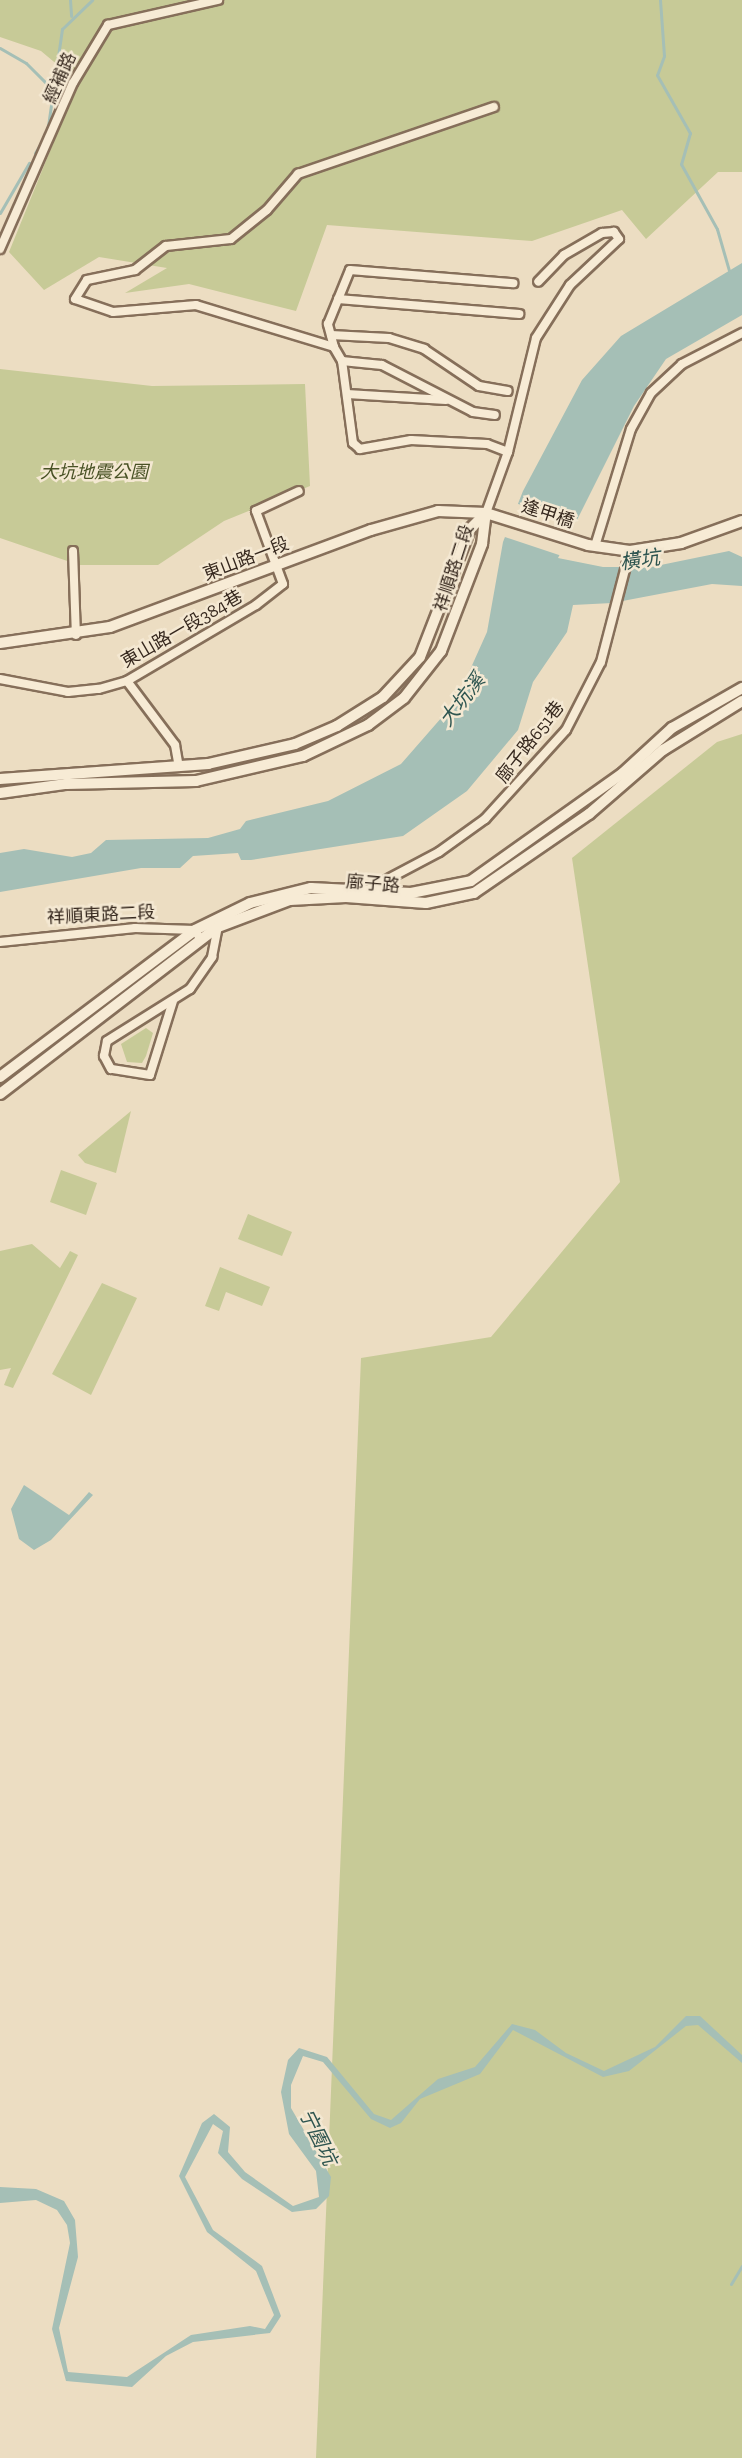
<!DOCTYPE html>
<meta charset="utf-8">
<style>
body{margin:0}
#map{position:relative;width:742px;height:2458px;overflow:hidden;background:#ecddc2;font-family:"Zilla Slab","Noto Sans TC",serif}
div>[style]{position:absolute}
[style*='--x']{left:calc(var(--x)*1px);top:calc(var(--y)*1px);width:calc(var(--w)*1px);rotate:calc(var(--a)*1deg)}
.green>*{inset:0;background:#c7ca97}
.water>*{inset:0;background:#a5bfb6}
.pier>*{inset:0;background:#ecddc2}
.stream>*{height:3px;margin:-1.5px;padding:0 1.5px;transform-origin:1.5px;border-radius:1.5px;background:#a5bfb6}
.roads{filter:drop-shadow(2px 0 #866f5a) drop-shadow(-2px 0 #866f5a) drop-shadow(0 2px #866f5a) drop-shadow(0 -2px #866f5a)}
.street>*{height:8px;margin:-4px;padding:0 4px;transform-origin:4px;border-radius:4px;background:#f7ebd5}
.secondary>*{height:10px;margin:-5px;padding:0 5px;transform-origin:5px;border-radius:5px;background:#f7ebd5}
span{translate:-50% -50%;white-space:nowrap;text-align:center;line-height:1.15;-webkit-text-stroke:5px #f4e8d2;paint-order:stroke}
.street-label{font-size:18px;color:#36281e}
.park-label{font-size:18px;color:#495225;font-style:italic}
.water-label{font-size:20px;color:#2e5550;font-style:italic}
</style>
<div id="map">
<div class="green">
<i style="clip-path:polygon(0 0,742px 0,742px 172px,718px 172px,646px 239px,622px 210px,532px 241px,327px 225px,296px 311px,189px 284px,125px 293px,167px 268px,99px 257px,44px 290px,9px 252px,78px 82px,41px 51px,0 37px)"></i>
<i style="clip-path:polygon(0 369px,152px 386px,305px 384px,310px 486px,224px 521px,158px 565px,79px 565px,0 538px)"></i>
<i style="clip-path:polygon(742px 734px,742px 2458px,316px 2458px,361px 1358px,491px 1337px,620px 1182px,572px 858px,717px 742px)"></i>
<i style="clip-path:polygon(146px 1028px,153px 1033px,146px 1056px,142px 1063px,127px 1062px,121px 1044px)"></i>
<i style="clip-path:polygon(131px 1111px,116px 1173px,85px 1163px,78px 1155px)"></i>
<i style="clip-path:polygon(61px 1170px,97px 1183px,86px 1215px,50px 1202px)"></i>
<i style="clip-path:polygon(248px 1214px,292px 1232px,282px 1256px,238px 1239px)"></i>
<i style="clip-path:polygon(32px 1244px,60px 1268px,70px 1251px,78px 1255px,13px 1388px,4px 1385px,11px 1368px,0 1370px,0 1251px)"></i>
<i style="clip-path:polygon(220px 1267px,270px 1287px,262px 1306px,226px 1292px,219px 1311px,205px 1306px)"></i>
<i style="clip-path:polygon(102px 1283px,137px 1298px,91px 1395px,52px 1374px)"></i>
</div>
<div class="water">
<i style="clip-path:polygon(742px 263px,742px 315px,666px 359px,634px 406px,558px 558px,603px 567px,651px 567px,729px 551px,742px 557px,742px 586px,712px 584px,612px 603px,573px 605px,567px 632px,533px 682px,518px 730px,467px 791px,403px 836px,251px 860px,241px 860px,238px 853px,193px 856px,180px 868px,141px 868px,0 892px,0 853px,24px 849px,72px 857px,91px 853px,106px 840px,208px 838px,240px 829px,246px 821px,328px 801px,401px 764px,456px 701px,487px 632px,503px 542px,523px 491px,582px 380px,621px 336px)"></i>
<i style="clip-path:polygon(24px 1485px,69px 1515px,89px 1492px,93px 1495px,51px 1540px,34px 1550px,19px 1539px,11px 1509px)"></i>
<i style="clip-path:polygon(686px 2016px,700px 2016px,742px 2055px,742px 2063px,698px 2025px,686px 2026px,629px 2071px,603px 2077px,513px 2030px,480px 2074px,420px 2099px,401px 2123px,390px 2128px,371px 2119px,323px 2062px,303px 2056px,291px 2085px,291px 2108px,331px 2177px,329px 2196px,316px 2209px,292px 2212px,242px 2179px,218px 2153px,223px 2131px,213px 2124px,185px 2177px,213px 2230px,262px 2266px,281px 2316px,270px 2333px,193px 2342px,166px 2356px,132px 2387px,66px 2381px,52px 2329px,70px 2243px,67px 2225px,57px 2210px,36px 2200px,0 2203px,0 2187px,36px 2189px,64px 2201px,75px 2220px,78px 2257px,59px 2328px,68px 2372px,127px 2377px,191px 2335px,250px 2326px,265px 2329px,274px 2315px,256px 2271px,207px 2232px,179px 2176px,202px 2123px,214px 2114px,230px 2127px,228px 2152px,245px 2172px,293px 2206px,319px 2197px,316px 2171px,289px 2134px,281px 2092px,288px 2060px,299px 2048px,327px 2057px,374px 2114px,391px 2120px,438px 2079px,475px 2067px,512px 2024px,535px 2030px,566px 2053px,604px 2071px,655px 2047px)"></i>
</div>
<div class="pier">
<i style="clip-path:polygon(515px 503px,579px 523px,562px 556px,502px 536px)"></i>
</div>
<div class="stream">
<i style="--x:70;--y:0;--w:16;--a:86"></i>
<i style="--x:660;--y:0;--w:56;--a:85.9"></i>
<i style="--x:664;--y:56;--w:20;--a:110"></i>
<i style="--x:657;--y:75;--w:67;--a:60.4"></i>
<i style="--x:690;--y:133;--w:32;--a:106"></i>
<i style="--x:681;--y:164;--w:74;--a:61"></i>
<i style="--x:717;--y:229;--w:47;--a:73.9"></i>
<i style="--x:0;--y:48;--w:30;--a:30"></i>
<i style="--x:26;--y:63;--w:38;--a:45"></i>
<i style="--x:35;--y:153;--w:23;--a:-59"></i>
<i style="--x:47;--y:133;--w:105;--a:-81.8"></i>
<i style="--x:62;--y:29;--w:42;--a:-44"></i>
<i style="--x:0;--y:213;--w:58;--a:-59.9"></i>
<i style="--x:731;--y:2284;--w:21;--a:-59"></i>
</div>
<div class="roads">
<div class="street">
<i style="--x:0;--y:249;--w:181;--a:-66.3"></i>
<i style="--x:73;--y:83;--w:68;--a:-58.9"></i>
<i style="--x:108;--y:25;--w:113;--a:-12.8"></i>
<i style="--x:338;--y:299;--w:182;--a:4.7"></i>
<i style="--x:331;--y:335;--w:58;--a:3"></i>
<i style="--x:389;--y:338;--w:37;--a:17"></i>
<i style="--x:424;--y:349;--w:66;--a:33.9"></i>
<i style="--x:479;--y:386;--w:29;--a:10"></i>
<i style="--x:334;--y:347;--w:24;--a:-105"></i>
<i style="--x:328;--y:324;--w:58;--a:-67.8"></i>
<i style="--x:350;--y:270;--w:164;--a:4.6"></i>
<i style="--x:342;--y:361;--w:40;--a:5.7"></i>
<i style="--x:382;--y:365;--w:102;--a:27.3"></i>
<i style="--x:473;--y:412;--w:22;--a:8"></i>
<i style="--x:347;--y:394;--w:99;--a:3.5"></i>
<i style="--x:508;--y:452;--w:117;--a:-76.2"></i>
<i style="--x:536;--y:338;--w:63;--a:-57.3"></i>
<i style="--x:570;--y:285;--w:67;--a:-43.2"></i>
<i style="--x:619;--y:239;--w:9;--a:-126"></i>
<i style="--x:614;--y:232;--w:12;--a:175"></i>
<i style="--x:602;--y:233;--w:44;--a:149.9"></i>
<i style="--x:564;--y:255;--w:37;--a:134"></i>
<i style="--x:486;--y:513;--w:65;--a:-70.2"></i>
<i style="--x:508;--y:452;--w:22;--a:-159"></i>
<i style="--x:487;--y:444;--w:76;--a:-177"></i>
<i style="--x:411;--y:440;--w:52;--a:170"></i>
<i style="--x:360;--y:449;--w:9;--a:-139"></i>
<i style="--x:353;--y:443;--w:83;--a:-97.6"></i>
<i style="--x:342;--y:361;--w:16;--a:-120"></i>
<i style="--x:334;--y:347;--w:144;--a:-163.1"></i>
<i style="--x:196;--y:305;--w:83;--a:175.2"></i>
<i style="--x:113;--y:312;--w:40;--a:-161.1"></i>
<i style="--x:75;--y:299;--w:22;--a:-58"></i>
<i style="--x:87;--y:280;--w:49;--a:-11.8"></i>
<i style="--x:135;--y:270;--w:39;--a:-38"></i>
<i style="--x:166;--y:246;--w:65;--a:-6.1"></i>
<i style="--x:231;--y:239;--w:46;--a:-38.9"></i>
<i style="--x:267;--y:210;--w:48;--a:-49.3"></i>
<i style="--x:298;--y:174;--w:207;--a:-18.9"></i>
<i style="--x:595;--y:546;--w:122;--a:-72.9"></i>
<i style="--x:631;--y:429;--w:41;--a:-60.9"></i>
<i style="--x:651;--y:393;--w:42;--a:-43.1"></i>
<i style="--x:682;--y:364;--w:68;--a:-27.3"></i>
<i style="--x:73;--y:551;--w:84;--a:88"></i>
<i style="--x:0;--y:679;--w:69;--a:10.8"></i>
<i style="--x:68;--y:692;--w:31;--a:-6"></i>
<i style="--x:99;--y:689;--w:29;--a:-16"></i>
<i style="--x:127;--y:681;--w:150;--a:-30.5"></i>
<i style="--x:256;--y:605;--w:34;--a:-38"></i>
<i style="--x:283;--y:584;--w:78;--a:-110.3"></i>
<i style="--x:256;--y:511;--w:47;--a:-24.9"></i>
<i style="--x:127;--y:681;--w:80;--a:53.1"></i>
<i style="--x:175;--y:745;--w:22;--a:80"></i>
<i style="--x:371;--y:888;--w:77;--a:-27.9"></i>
<i style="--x:439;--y:852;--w:57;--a:-35.7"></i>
<i style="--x:485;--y:819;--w:120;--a:-47.7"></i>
<i style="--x:566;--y:730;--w:76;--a:-62.8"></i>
<i style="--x:601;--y:662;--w:115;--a:-75.4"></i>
<i style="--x:0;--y:942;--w:136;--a:-5.9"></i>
<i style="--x:135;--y:928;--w:60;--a:1.9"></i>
<i style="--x:195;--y:930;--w:8;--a:60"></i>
<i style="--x:173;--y:1001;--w:77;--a:107.3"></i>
<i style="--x:150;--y:1075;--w:39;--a:-171"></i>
<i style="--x:111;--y:1069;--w:15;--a:-118"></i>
<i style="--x:104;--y:1056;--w:15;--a:-79"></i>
<i style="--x:107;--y:1041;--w:98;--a:-32.1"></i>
<i style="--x:190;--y:989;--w:39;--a:-55"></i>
<i style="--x:212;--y:957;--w:31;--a:-79"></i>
</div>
<div class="secondary">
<i style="--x:0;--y:643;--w:111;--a:-8.3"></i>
<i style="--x:110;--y:627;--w:278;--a:-20.4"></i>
<i style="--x:371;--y:530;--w:70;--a:-15.8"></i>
<i style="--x:438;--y:511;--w:48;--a:2.4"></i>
<i style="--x:486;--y:513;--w:107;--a:17.4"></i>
<i style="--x:588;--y:545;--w:42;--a:8.1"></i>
<i style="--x:630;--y:551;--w:52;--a:-8.9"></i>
<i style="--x:681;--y:543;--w:65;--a:-19.8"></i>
<i style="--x:0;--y:779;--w:209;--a:-4.1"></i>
<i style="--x:208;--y:764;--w:89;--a:-12.9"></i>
<i style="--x:295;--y:744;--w:46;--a:-23.2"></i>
<i style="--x:337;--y:726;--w:54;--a:-32.2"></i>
<i style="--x:383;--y:697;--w:54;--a:-47.2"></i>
<i style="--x:420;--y:657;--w:137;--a:-68.7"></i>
<i style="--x:470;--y:529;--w:23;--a:-45"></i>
<i style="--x:0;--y:793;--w:67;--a:-7.8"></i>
<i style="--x:66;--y:784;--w:130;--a:-1.3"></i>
<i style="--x:196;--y:781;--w:110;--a:-13.2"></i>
<i style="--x:303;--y:756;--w:72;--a:-25.5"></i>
<i style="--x:368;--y:725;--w:45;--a:-36.9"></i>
<i style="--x:404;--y:698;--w:60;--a:-51.8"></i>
<i style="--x:441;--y:651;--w:115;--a:-69"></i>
<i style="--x:482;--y:544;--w:31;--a:-83"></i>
<i style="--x:0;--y:1077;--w:244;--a:-37"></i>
<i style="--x:195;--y:930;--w:61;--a:-26.1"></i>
<i style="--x:250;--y:903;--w:63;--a:-13.8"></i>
<i style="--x:311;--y:888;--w:100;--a:2.9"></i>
<i style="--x:411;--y:893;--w:61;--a:-11.3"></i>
<i style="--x:471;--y:881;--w:186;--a:-35.4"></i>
<i style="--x:623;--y:773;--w:67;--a:-42.6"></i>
<i style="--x:672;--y:728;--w:81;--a:-29.7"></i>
<i style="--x:0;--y:1094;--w:275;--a:-37.5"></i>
<i style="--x:218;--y:927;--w:77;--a:-20.6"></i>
<i style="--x:290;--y:900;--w:56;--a:-3.1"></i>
<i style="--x:346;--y:897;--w:80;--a:4.3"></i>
<i style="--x:426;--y:903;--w:49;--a:-11.8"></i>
<i style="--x:474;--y:893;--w:140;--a:-34.5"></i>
<i style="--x:589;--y:814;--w:98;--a:-40.9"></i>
<i style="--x:663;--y:750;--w:93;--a:-31.8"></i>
</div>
</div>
<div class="street-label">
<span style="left:60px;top:78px;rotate:-66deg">經補路</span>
<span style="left:548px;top:514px;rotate:18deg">逢甲橋</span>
<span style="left:246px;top:559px;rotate:-21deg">東山路一段</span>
<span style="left:454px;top:568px;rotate:-72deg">祥順路二段</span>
<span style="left:182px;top:629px;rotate:-30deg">東山路一段384巷</span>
<span style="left:530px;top:742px;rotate:-52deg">廍子路651巷</span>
<span style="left:373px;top:884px;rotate:5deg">廍子路</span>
<span style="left:101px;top:915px;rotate:-3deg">祥順東路二段</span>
</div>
<div class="park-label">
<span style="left:94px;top:472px">大坑地震公園</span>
</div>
<div class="water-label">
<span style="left:640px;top:560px;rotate:-8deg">橫坑</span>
<span style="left:462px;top:700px;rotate:-52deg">大坑溪</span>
<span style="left:318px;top:2137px;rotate:64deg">宁園坑</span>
</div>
</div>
